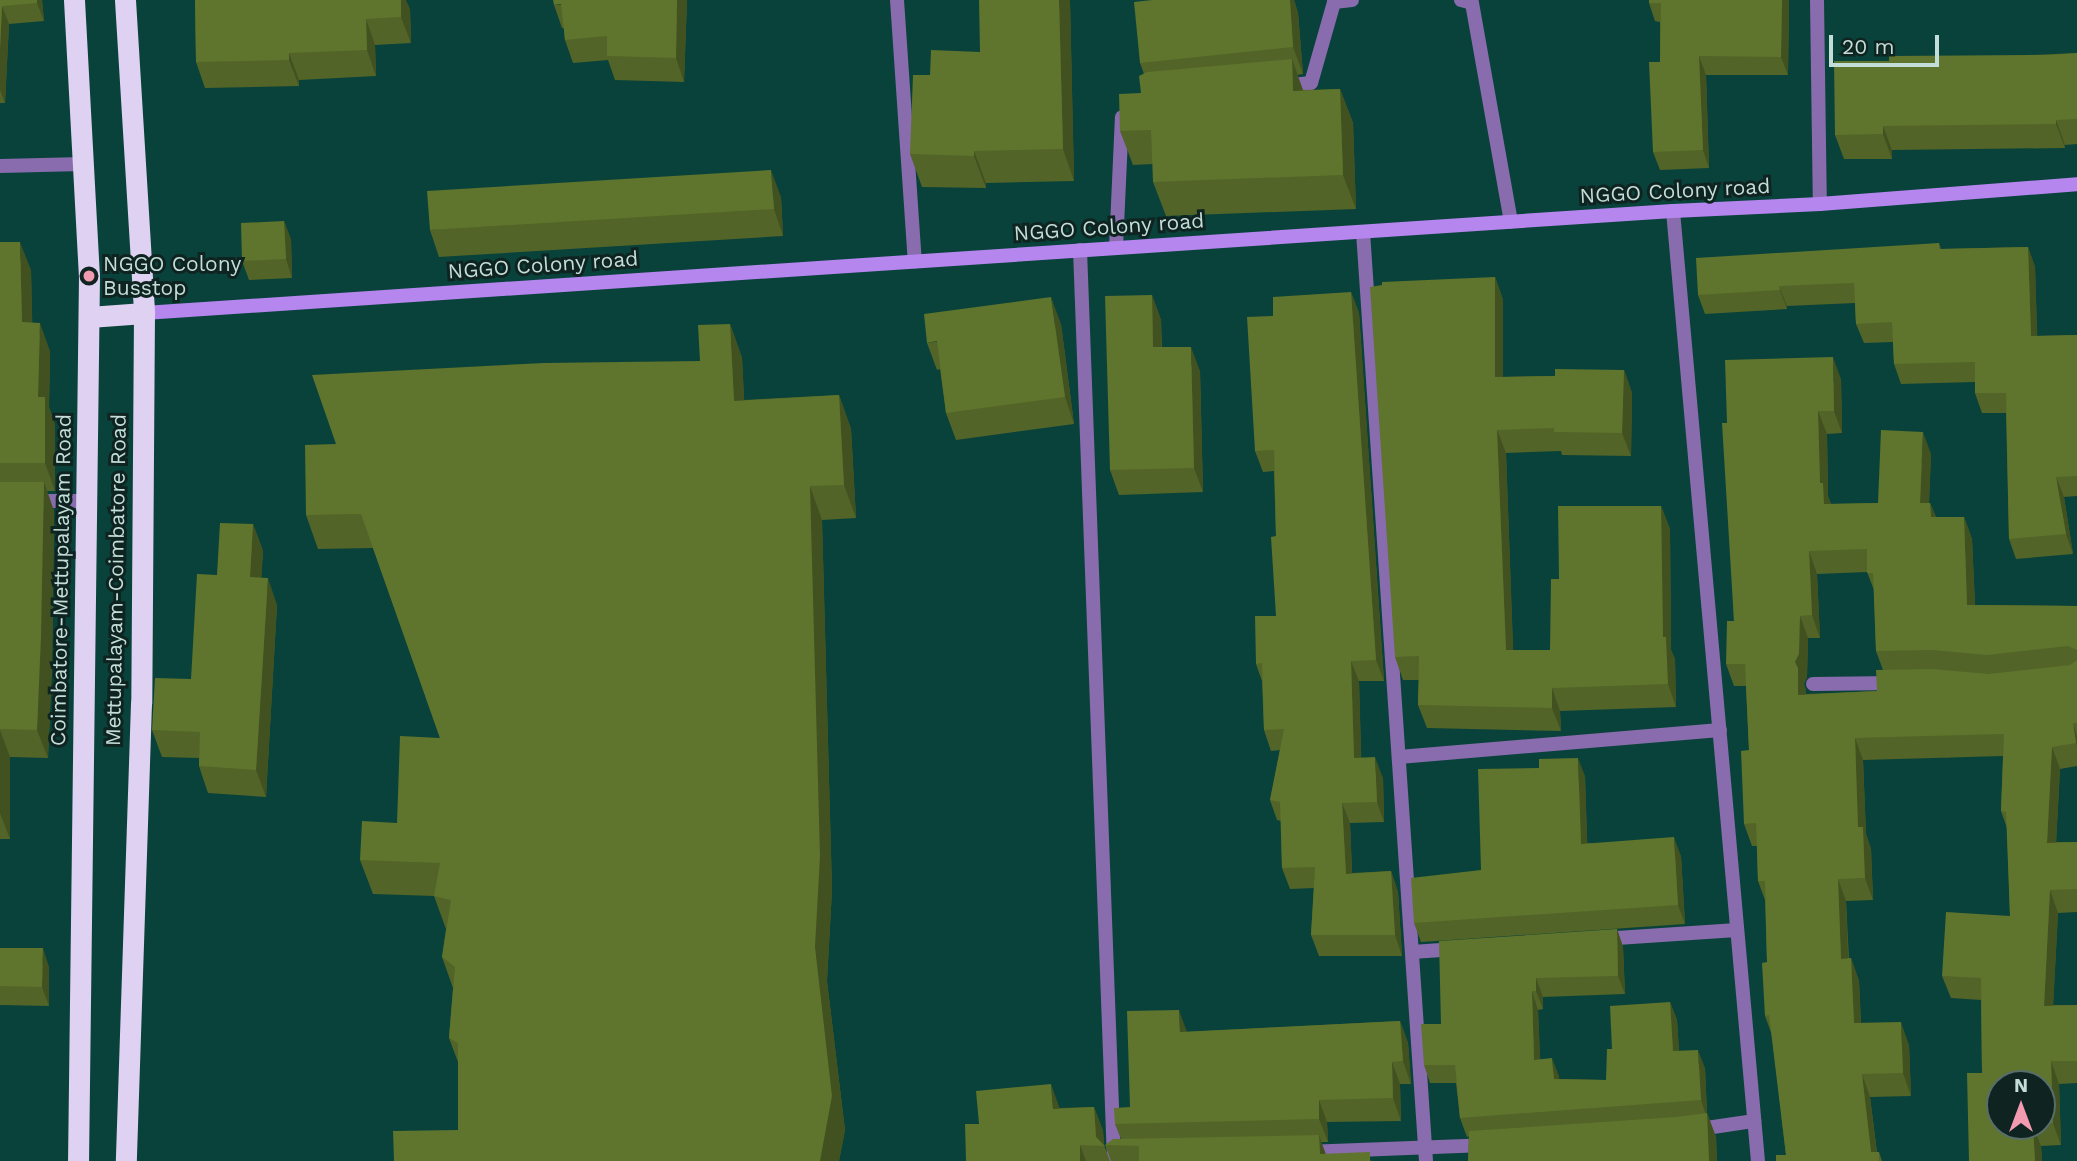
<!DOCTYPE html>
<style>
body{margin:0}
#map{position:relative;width:2077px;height:1161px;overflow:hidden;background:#09423b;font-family:"Work Sans",sans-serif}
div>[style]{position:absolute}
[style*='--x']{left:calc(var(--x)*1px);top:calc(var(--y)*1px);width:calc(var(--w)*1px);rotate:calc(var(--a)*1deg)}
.street>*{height:14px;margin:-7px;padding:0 7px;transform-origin:7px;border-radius:7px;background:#896cad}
.secondary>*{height:14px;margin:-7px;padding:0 7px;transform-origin:7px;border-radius:7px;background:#b686ef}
.highway>*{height:21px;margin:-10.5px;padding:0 10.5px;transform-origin:10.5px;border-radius:10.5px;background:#ded1f1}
.wall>*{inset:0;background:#526427}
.shaded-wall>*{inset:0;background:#425120}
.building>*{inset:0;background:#5f742d}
.dots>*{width:19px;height:19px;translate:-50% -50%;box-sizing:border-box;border:4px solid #0f2421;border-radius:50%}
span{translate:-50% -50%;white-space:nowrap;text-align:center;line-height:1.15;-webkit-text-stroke:6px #0f2421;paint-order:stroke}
.street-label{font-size:21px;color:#c3ddd8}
.poi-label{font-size:21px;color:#c3ddd8}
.left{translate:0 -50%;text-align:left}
.north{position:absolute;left:1986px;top:1070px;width:70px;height:70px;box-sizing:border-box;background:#0f2421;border:2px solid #576e6a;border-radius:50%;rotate:0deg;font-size:19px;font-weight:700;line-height:28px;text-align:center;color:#c3ddd8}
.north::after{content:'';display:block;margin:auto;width:24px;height:32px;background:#f29aaf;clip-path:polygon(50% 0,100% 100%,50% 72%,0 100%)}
.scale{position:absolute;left:1829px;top:35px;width:110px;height:32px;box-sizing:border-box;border:4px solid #c3ddd8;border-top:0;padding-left:9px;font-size:21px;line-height:24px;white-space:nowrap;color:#c3ddd8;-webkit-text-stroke:5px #0f2421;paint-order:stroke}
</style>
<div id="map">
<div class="street">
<i style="--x:897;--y:0;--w:262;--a:86.1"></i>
<i style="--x:1461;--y:0;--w:11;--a:15"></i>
<i style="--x:1472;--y:3;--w:222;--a:79.9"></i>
<i style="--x:1817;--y:0;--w:204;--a:89.2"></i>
<i style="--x:1282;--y:86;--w:29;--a:-6"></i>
<i style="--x:1311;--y:83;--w:84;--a:-74.1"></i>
<i style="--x:1334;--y:2;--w:18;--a:-6"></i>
<i style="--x:0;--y:166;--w:83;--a:-1.4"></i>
<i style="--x:1673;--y:211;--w:954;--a:84.89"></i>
<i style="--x:1363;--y:232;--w:931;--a:86.12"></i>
<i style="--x:1116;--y:248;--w:131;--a:-87.4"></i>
<i style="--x:1080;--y:250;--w:912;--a:87.86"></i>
<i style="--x:0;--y:501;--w:87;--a:0"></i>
<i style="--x:1813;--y:684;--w:81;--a:-0.7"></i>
<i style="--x:1399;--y:757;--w:322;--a:-4.8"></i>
<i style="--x:1602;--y:939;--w:135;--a:-3.8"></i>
<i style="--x:1412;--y:952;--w:44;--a:-3.9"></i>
<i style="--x:1693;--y:1130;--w:62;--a:-8.4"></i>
<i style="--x:1306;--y:1152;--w:179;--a:-2.2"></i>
</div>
<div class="secondary">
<i style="--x:144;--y:313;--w:1532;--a:-3.82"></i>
<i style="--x:1673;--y:211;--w:147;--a:-2.7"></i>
<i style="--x:1820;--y:204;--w:258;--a:-4.4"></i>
</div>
<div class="highway">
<i style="--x:74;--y:0;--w:276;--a:86.9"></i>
<i style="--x:89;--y:276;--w:885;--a:90.71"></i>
<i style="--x:125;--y:0;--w:314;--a:86.5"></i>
<i style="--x:144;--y:313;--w:390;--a:90.4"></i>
<i style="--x:141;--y:703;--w:458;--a:91.9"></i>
<i style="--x:89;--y:317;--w:55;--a:-4.2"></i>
</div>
<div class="wall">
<i style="clip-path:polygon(0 0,42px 0,44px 21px,9px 24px,5px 103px,0 103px)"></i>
<i style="clip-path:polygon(195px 0,410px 9px,411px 43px,375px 45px,376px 76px,299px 80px,299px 86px,205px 88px,196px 62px)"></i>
<i style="clip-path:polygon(687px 0,684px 82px,615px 80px,608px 60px,573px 63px,565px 40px,564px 28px,562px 28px,554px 5px)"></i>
<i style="clip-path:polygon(1070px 0,1074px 181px,986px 183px,986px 188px,922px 187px,910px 154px,930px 75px,980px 52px)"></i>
<i style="clip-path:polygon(1152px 0,1294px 0,1298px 13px,1303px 74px,1297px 75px,1303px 90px,1340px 89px,1353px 123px,1356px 209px,1166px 216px,1153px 182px,1153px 164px,1133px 165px,1120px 131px,1141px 93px,1144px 74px,1140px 63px)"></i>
<i style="clip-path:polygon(1649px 0,1789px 0,1788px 75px,1706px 75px,1709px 168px,1660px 170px,1653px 152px,1660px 62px,1660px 22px,1655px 21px,1649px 3px)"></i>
<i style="clip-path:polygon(2077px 53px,2077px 144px,2065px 145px,2065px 148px,1892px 150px,1892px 159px,1844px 159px,1835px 135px,1889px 61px)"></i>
<i style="clip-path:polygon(781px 197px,783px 236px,439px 257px,430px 230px)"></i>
<i style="clip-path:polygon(284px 221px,291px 240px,292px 278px,249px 280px,242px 261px)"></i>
<i style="clip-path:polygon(0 242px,31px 270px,32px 322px,50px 351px,49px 407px,55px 425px,55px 491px,47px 491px,54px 511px,52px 665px,48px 758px,10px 757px,10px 839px,0 839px)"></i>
<i style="clip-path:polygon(1939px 243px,1941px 249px,2028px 247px,2035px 267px,2037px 336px,2077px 335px,2077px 496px,2064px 497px,2073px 554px,2016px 559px,2009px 539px,2006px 413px,1982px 413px,1975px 393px,1975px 382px,1901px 384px,1894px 364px,1893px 342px,1864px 343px,1856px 324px,1855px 303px,1787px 306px,1787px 309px,1705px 314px,1698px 295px)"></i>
<i style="clip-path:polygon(1495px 277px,1503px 300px,1503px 377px,1555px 376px,1624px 370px,1632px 393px,1631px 456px,1562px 455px,1561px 451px,1506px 453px,1513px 650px,1550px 650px,1559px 579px,1661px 506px,1670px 529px,1671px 650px,1675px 659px,1676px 707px,1560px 711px,1561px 731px,1427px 728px,1418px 705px,1419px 680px,1403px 680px,1395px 657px)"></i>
<i style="clip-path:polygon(1351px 292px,1359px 313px,1384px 681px,1359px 681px,1361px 758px,1383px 778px,1384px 822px,1350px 823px,1352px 873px,1391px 871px,1398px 892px,1402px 956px,1319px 956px,1311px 935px,1314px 888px,1290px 889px,1282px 868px,1281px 821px,1277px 820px,1270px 800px,1280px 750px,1271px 751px,1264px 730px,1262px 681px,1256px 664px,1276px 616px,1276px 536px,1274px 471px,1263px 472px,1255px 451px,1273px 316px)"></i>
<i style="clip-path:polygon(1152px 295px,1161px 320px,1162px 347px,1200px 371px,1203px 492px,1119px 495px,1110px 470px)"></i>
<i style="clip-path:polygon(730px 324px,742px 358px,744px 400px,839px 395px,851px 429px,856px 518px,822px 520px,832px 890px,827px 981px,845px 1130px,839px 1161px,394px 1161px,458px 1130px,458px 1062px,449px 1038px,453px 988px,442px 957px,446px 929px,434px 896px,373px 894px,360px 860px,397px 823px,440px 738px,373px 548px,318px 549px,306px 515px,336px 444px,700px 361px)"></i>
<i style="clip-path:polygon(1061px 324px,1074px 424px,956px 440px,946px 413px,940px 369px,937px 370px,927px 343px)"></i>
<i style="clip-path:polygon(evenodd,1841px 379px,1842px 433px,1827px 434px,1828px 496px,1831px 504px,1878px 503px,1931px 454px,1929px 503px,1930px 503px,1936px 517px,1964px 517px,1972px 539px,1975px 605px,2077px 606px,2077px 766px,2060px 769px,2056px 842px,2077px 842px,2077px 912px,2058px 913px,2053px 1005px,2077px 1005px,2077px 1083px,2059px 1084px,2061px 1145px,2041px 1146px,2042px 1161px,1969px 1161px,1982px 1073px,1981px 1000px,1951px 998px,1942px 976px,2010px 916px,2007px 828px,2001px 811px,2003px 756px,1863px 760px,1866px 834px,1871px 849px,1873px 900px,1846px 901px,1849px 959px,1851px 958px,1859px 981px,1861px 1023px,1909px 1045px,1911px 1096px,1870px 1097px,1877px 1152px,1879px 1152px,1882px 1161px,1776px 1161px,1786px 1155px,1772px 1035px,1765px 1016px,1767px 962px,1765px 900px,1758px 881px,1757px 846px,1752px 846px,1744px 824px,1749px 750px,1746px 686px,1734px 686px,1726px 664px,1734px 621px,1727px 423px,1841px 379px,1867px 572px,1874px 590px,1876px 651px,1883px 670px,1877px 691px,1806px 694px,1806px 691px,1804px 684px,1807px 677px,1808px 638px,1820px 638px,1817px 574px,1867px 572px,1841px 379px,2042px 1084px,2042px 1126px,2000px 1126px,2042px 1084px)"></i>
<i style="clip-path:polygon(253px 524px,263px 551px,261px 578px,277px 605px,266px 797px,208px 793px,199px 766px,199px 758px,162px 757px,152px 730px,191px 679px,217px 575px)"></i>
<i style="clip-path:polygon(1585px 776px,1587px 843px,1681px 856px,1685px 924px,1421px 942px,1414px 923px,1481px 870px)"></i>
<i style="clip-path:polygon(1617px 929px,1623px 947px,1625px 994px,1543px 997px,1543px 1009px,1538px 1010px,1540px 1059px,1559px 1076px,1559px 1079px,1606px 1080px,1612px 1049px,1670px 1002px,1677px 1020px,1679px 1051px,1705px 1068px,1707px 1113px,1716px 1137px,1717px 1161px,1468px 1161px,1469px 1136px,1467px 1137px,1460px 1118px,1456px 1083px,1430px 1083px,1424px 1065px,1441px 1024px)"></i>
<i style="clip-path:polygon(0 948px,49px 967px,49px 1006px,0 1005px)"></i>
<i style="clip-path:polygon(1400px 1021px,1408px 1043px,1411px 1084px,1400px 1084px,1401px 1121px,1327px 1122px,1328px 1142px,1321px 1142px,1326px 1154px,1373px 1161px,1111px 1161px,1105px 1145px,1121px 1139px,1115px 1124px,1130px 1107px,1187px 1032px)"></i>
<i style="clip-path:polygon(1094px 1107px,1103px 1131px,1104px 1145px,1110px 1161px,966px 1161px,979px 1124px,1060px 1108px)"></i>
</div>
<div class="shaded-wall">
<i style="clip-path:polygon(37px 0,42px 0,44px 21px,37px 3px)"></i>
<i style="clip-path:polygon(401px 0,406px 0,410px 9px,411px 43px,401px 17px)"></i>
<i style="clip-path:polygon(677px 0,687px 0,684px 82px,676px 58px)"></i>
<i style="clip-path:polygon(1059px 0,1070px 0,1074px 181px,1063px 149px)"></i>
<i style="clip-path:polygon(1290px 0,1294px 0,1298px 13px,1303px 74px,1293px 47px)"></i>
<i style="clip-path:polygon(1782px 0,1789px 0,1788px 75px,1781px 57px)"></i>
<i style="clip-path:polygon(2px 6px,9px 24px,5px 103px,0 90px,0 49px)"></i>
<i style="clip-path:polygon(366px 19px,375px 45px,376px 76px,367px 50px)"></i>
<i style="clip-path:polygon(289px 53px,299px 80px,299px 86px,289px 60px)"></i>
<i style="clip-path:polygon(1699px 56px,1706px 75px,1709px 168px,1703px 150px)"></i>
<i style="clip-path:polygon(1292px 59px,1304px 93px,1293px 91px)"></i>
<i style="clip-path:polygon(1340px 89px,1353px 123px,1356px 209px,1343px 175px)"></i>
<i style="clip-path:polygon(2056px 120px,2065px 145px,2065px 148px,2056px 124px)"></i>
<i style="clip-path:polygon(1883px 126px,1892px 150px,1892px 159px,1883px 134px)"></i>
<i style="clip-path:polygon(974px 151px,986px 183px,986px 188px,974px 156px)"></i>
<i style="clip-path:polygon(771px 170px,781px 197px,783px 236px,774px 209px)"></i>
<i style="clip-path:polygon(284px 221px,291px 240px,292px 278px,286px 259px)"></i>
<i style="clip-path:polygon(20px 242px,31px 270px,33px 350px,22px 322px)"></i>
<i style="clip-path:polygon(2028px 247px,2035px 267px,2038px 356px,2031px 336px)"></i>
<i style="clip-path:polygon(1495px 277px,1503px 300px,1503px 400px,1495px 377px)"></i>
<i style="clip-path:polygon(1779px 286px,1787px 306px,1787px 309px,1780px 290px)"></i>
<i style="clip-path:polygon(1351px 292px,1359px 313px,1384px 681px,1376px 660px)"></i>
<i style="clip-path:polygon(1152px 295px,1161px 320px,1162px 372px,1153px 347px)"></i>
<i style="clip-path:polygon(1051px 297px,1061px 324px,1074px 424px,1065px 397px)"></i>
<i style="clip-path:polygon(40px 323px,50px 351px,49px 407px,55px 425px,55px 491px,45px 463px,38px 397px)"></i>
<i style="clip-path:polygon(730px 324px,742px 358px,746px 435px,734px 401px)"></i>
<i style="clip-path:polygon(1191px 347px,1200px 371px,1203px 492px,1194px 468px)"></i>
<i style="clip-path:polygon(1833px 357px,1841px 379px,1842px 433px,1834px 411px)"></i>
<i style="clip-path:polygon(1624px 370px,1632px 393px,1631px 456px,1622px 433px)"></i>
<i style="clip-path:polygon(839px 395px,851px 429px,856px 518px,844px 485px)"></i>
<i style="clip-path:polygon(1818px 411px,1827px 434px,1828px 496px,1831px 505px,1824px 504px,1820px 483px)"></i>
<i style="clip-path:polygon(1497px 430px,1506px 453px,1514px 673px,1506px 650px)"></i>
<i style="clip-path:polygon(1923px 432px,1931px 454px,1928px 525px,1920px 503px)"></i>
<i style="clip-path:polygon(2056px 477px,2064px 497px,2073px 554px,2066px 534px)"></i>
<i style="clip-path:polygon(44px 482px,54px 511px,52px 665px,48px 758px,37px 730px)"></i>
<i style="clip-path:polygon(810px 486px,822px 520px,832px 890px,827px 981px,845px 1130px,839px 1161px,820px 1161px,815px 947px)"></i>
<i style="clip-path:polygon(1930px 503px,1939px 525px,1931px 517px)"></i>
<i style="clip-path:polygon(1661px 506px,1670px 529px,1671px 650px,1675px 659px,1676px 707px,1668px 684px,1663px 637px)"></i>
<i style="clip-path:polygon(1964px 517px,1972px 539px,1976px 627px,1967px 605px)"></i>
<i style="clip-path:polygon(253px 524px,263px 551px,260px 604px,250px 577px)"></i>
<i style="clip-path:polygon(1809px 551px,1817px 574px,1820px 638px,1812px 615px)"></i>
<i style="clip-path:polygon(268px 578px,277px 605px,266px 797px,256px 770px)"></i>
<i style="clip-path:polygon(1800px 616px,1808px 638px,1807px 677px,1804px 684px,1806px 691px,1806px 717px,1798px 695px,1795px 662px)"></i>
<i style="clip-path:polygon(1351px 661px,1359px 681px,1362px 778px,1354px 758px)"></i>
<i style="clip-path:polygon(1552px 688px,1560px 711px,1561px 731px,1552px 708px)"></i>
<i style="clip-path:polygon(2073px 723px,2077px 736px,2077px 746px,2076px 743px)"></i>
<i style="clip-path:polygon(0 730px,10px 757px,10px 839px,0 813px)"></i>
<i style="clip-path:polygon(1855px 738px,1863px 760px,1866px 834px,1871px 849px,1873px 900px,1865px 878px,1858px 827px)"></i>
<i style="clip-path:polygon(2052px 747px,2060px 769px,2055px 865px,2047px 843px)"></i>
<i style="clip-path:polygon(1375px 757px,1383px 778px,1384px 822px,1377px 802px)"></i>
<i style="clip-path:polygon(1578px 758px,1585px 776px,1588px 862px,1581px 844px)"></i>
<i style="clip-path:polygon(1342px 803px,1350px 823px,1353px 894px,1346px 874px)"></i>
<i style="clip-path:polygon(1674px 837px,1681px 856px,1685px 924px,1678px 905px)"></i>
<i style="clip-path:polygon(1391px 871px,1398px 892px,1402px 956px,1395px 935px)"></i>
<i style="clip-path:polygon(1838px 879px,1846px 901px,1849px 981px,1841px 959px)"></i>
<i style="clip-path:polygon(2050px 890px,2058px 913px,2052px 1028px,2044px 1006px)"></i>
<i style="clip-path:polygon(1617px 929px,1623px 947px,1625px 994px,1618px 976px)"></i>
<i style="clip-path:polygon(43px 948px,49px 967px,49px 1006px,42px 987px)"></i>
<i style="clip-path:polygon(1851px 958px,1859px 981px,1862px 1046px,1854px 1023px)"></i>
<i style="clip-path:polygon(1536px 978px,1543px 997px,1543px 1009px,1536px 991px)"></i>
<i style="clip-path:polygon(1532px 991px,1538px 1010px,1541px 1078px,1534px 1060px)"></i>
<i style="clip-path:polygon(1670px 1002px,1677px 1020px,1680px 1069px,1673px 1051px)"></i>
<i style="clip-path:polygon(1179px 1010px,1187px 1032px,1180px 1032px)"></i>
<i style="clip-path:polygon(1400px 1021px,1408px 1043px,1411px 1084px,1403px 1061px)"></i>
<i style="clip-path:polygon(1901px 1022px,1909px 1045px,1911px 1096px,1903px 1073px)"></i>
<i style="clip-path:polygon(1698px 1050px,1705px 1068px,1707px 1114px,1707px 1113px,1716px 1137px,1717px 1161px,1709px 1161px,1707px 1118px,1701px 1100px)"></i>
<i style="clip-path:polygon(1552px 1058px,1559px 1076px,1561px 1097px,1554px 1079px)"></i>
<i style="clip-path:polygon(2051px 1061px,2059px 1084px,2061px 1145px,2053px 1123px)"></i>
<i style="clip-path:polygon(1392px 1062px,1400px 1084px,1401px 1121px,1393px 1098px)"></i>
<i style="clip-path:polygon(1862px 1074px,1870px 1097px,1878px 1161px,1871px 1152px)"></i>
<i style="clip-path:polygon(1051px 1084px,1060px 1109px,1053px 1109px)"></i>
<i style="clip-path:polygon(1319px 1100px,1327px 1122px,1328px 1142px,1319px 1119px)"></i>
<i style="clip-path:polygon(1094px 1107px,1103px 1131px,1104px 1146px,1096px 1137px)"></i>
<i style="clip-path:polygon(2033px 1126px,2041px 1146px,2042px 1161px,2035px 1161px)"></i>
<i style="clip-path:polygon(1319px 1135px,1328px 1161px,1320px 1154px)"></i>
<i style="clip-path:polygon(1080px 1145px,1086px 1161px,1080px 1161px)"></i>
</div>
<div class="building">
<i style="clip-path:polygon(0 0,37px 0,37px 3px,2px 6px,0 49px)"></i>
<i style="clip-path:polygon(195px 0,401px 0,401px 17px,366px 19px,367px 50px,289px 53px,289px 60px,196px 62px)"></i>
<i style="clip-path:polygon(553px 0,677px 0,676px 58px,607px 56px,607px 36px,565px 40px,561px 4px,554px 5px)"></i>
<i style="clip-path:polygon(979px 0,1059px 0,1063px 149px,974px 151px,974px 156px,910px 154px,913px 75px,930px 75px,931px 50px,980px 52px)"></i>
<i style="clip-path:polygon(1152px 0,1290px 0,1293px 47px,1140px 63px,1134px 2px)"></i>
<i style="clip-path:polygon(1649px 0,1782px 0,1781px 57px,1699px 56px,1703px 150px,1653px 152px,1649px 62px,1660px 62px,1661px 3px,1649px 3px)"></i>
<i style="clip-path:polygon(2077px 53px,2077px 119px,2056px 120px,2056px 124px,1883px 126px,1883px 134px,1835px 135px,1834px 61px,1889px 61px,1889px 56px,2050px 55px)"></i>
<i style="clip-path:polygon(1292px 59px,1293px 91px,1340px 89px,1343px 175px,1153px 182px,1151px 130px,1120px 131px,1119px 94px,1141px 93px,1139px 76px,1147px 72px)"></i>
<i style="clip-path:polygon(771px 170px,774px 209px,430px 230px,427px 191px)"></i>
<i style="clip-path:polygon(284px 221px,286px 259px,242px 261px,241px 223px)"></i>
<i style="clip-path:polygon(0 242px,20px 242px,22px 322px,40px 323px,38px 397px,45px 397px,45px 463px,0 463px)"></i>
<i style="clip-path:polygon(1939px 243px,1939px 249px,2028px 247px,2031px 336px,2077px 335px,2077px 476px,2056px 477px,2066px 534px,2009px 539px,2006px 393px,1975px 393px,1975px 362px,1894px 364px,1892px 322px,1856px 324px,1854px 283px,1779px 286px,1780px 290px,1698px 295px,1696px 258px)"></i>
<i style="clip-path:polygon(1495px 277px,1495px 377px,1555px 376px,1555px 369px,1624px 370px,1622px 433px,1554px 432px,1554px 428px,1497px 430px,1506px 650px,1550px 650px,1551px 579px,1559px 579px,1558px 506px,1661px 506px,1663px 637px,1666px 637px,1668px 684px,1552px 688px,1552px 708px,1418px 705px,1419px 656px,1395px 657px,1370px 287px,1382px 285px,1382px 282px)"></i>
<i style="clip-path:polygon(1351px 292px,1376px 660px,1351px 661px,1354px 758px,1375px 757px,1377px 802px,1342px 803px,1346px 874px,1391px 871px,1395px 935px,1311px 935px,1315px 867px,1282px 868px,1280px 802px,1270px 800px,1284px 729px,1264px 730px,1262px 663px,1256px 664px,1255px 616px,1276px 616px,1271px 537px,1276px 536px,1274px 450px,1255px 451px,1247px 317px,1273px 316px,1273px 297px)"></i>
<i style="clip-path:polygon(1152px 295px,1153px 347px,1191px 347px,1194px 468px,1110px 470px,1105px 296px)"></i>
<i style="clip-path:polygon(1051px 297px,1065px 397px,946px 413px,937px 341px,927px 343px,924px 314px)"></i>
<i style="clip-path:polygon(730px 324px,734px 401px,839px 395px,844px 485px,810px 486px,820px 856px,815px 947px,832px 1096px,820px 1161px,394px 1161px,393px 1131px,458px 1130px,458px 1043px,449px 1038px,455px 967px,442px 957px,451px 900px,434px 896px,440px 863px,360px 860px,362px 821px,397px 823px,400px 736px,440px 738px,361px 514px,306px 515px,305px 445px,336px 444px,312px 375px,544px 363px,700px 361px,698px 325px)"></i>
<i style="clip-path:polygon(1833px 357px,1834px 411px,1818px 411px,1820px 483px,1823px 483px,1824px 504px,1878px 503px,1881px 430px,1923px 432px,1920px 503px,1930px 503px,1931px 517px,1964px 517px,1967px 605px,2077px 606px,2077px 650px,2068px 646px,1987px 655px,1932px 650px,1876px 651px,1873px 573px,1867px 573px,1867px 549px,1809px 551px,1812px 615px,1800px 616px,1799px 654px,1795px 662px,1798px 668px,1798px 695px,1877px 691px,1876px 670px,1932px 669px,1988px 674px,2070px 665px,2077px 660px,2077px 723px,2073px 723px,2076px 743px,2052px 747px,2047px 843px,2077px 842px,2077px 889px,2050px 890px,2044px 1006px,2077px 1005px,2077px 1061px,2051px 1061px,2053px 1123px,2042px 1124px,2042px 1084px,2000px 1084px,2000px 1126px,2033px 1126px,2035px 1161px,1969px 1161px,1967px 1073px,1982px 1073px,1981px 978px,1942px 976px,1946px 912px,2010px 916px,2006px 812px,2001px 811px,2004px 734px,1855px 738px,1858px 827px,1863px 827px,1865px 878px,1838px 879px,1841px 959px,1851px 958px,1854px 1023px,1901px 1022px,1903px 1073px,1862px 1074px,1871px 1152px,1879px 1152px,1879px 1161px,1776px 1161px,1776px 1155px,1786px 1155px,1769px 1015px,1765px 1016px,1762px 963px,1767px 962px,1765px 881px,1758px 881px,1756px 823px,1744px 824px,1741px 751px,1749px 750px,1745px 664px,1726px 664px,1727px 621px,1734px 621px,1722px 423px,1727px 423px,1725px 360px)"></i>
<i style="clip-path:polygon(0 482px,44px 482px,41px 637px,37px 730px,0 729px)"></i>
<i style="clip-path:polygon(220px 523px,253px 524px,250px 577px,268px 578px,256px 770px,199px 766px,200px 732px,152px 730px,155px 678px,191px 679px,197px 574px,217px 575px)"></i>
<i style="clip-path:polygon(1578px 758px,1581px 844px,1674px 837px,1678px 905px,1414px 923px,1411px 878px,1481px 870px,1478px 769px,1539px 768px,1539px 759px)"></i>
<i style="clip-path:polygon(1617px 929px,1618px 976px,1536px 978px,1536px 991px,1532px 991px,1534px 1060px,1552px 1058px,1554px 1079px,1606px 1080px,1607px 1049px,1612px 1049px,1610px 1006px,1670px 1002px,1673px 1051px,1698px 1050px,1701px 1100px,1460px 1118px,1455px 1065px,1424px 1065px,1421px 1024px,1441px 1024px,1439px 941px)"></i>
<i style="clip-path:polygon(0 948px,43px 948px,42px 987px,0 986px)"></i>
<i style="clip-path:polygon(1179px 1010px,1180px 1032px,1400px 1021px,1403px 1061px,1392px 1062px,1393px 1098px,1319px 1100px,1319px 1119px,1115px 1124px,1114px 1108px,1130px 1107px,1127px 1011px)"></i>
<i style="clip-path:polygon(1051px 1084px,1053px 1109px,1094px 1107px,1096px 1137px,1105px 1146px,1080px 1145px,1080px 1161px,966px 1161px,965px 1124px,979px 1124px,976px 1091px)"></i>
<i style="clip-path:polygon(1707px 1113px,1709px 1161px,1468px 1161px,1469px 1131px,1676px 1117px)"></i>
<i style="clip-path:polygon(1319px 1135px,1320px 1154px,1370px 1152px,1370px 1161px,1139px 1161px,1139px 1146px,1105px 1145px,1113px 1139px)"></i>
</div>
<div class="dots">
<i style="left:89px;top:276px;background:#f29aaf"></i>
</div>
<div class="street-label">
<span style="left:1675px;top:191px;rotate:-3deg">NGGO Colony road</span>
<span style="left:1109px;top:227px;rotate:-4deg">NGGO Colony road</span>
<span style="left:543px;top:265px;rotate:-4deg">NGGO Colony road</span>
<span style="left:61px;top:580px;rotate:-89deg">Coimbatore-Mettupalayam Road</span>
<span style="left:116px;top:580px;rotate:-89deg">Mettupalayam-Coimbatore Road</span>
</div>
<div class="poi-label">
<span class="left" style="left:103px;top:276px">NGGO Colony<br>Busstop</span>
</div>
<div class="north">N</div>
<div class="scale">20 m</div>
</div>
